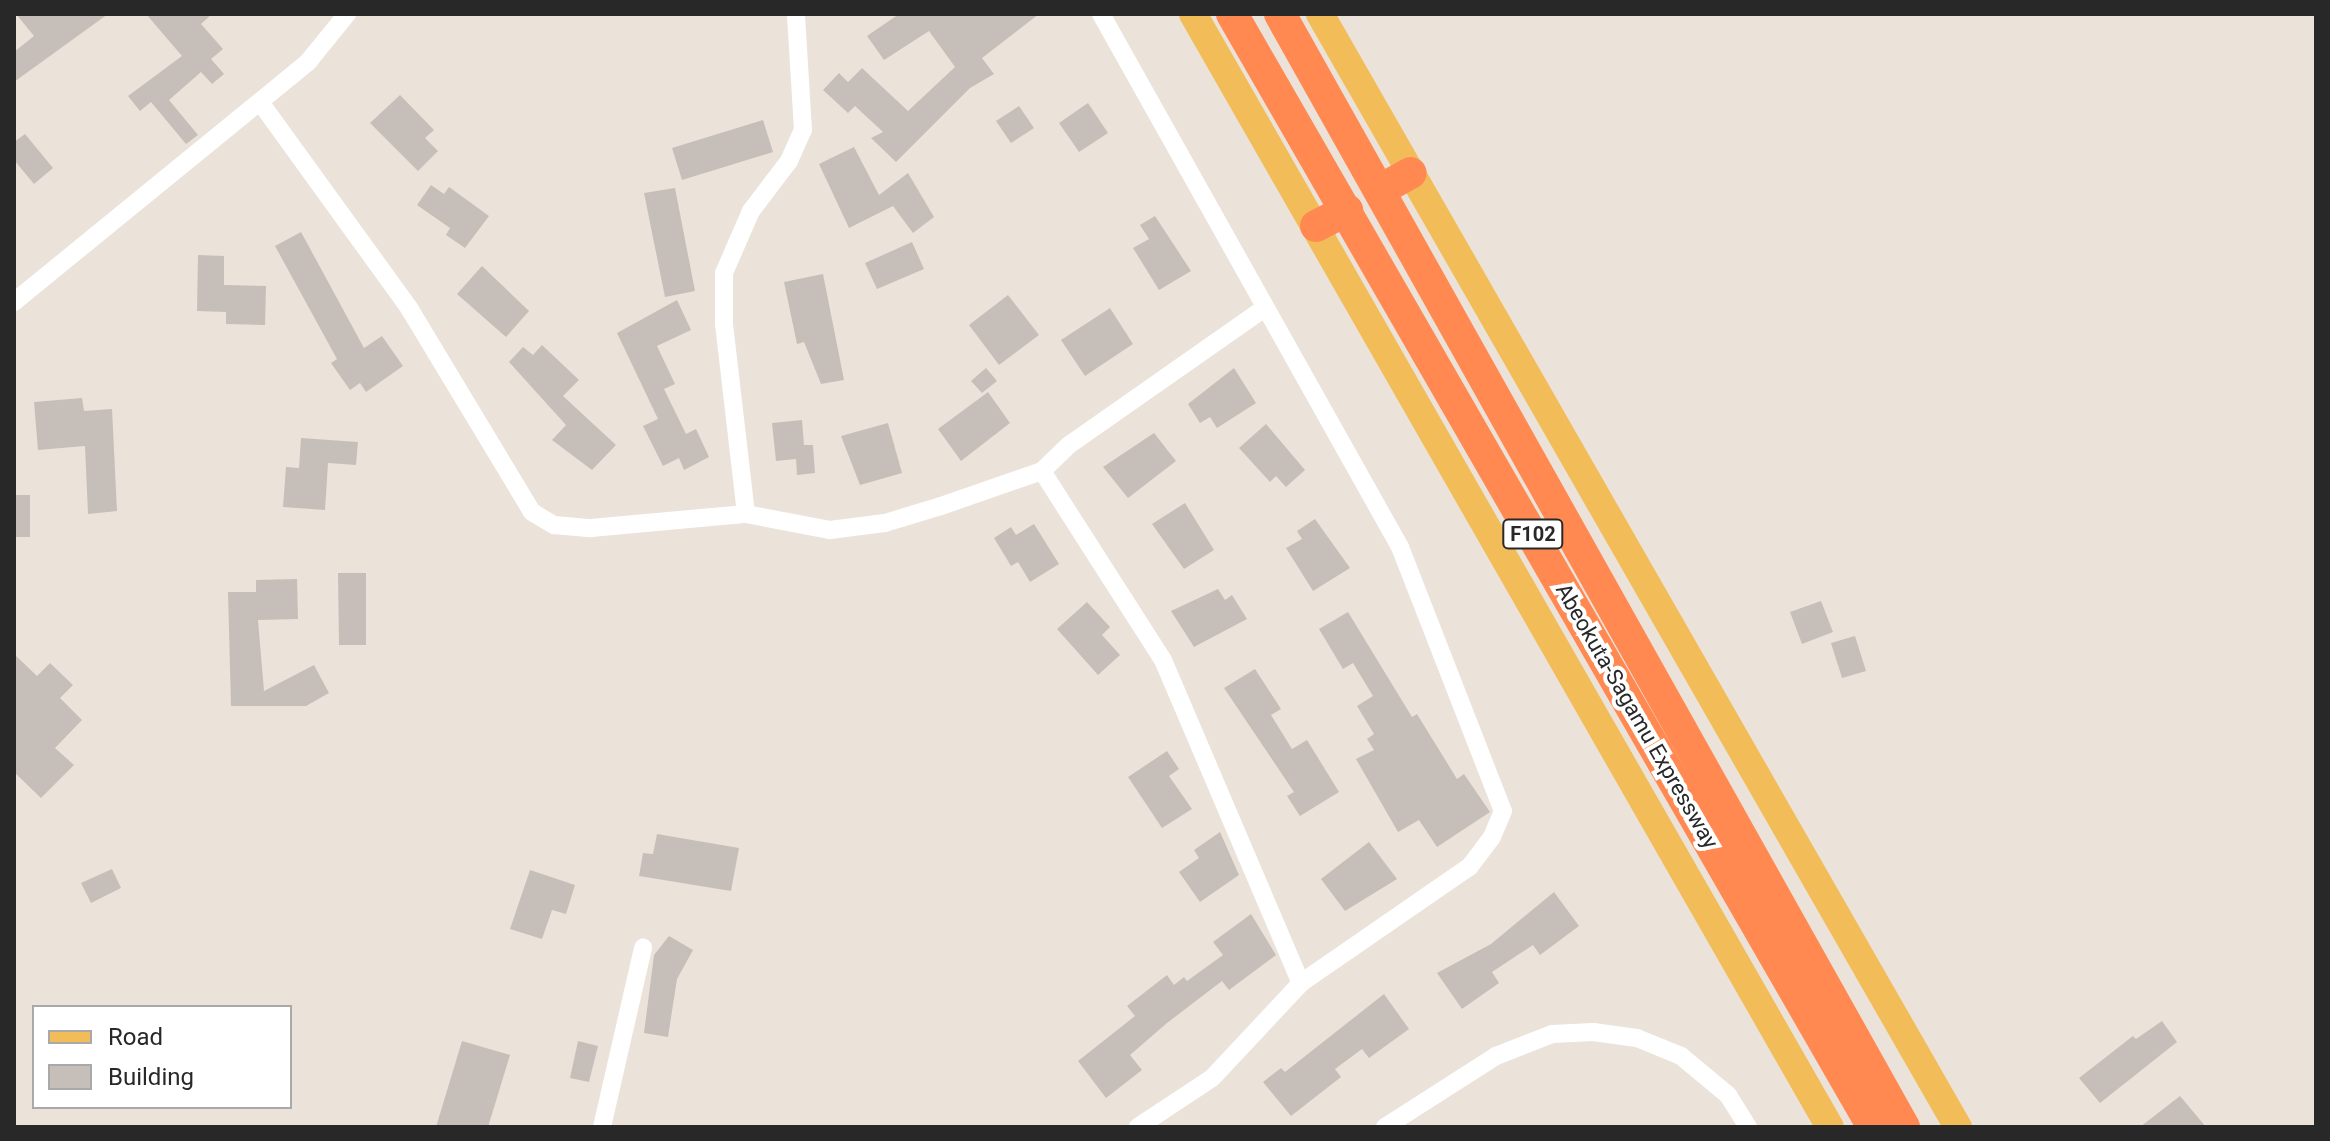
<!DOCTYPE html>
<style>
body{margin:0}
#map{position:relative;width:2330px;height:1141px;overflow:hidden;background:#ebe2da;font-family:Roboto,sans-serif}
div>[style]{position:absolute}
[style*='--x']{left:calc(var(--x)*1px);top:calc(var(--y)*1px);width:calc(var(--w)*1px);rotate:calc(var(--a)*1deg)}
.building>*{inset:0;background:#c6bfb9}
.street>*{height:18px;margin:-9px;padding:0 9px;transform-origin:9px;border-radius:9px;background:#fff}
.primary>*{height:28px;margin:-14px;padding:0 14px;transform-origin:14px;border-radius:14px;background:#f2bd58}
.highway>*{height:32px;margin:-16px;padding:0 16px;transform-origin:16px;border-radius:16px;background:#ff8951}
span{translate:-50% -50%;white-space:nowrap;text-align:center;line-height:1.15;-webkit-text-stroke:8px #fff;paint-order:stroke}
.shield-label span{padding:2px 6px;background:#fff;border:2px solid;border-radius:6px;-webkit-text-stroke-width:0}
.shield-label{font-size:20px;color:#282828;font-weight:700}
.street-label{font-size:22px;color:#282828}
.frame{position:absolute;inset:0;border:16px solid #282828;pointer-events:none}
.legend{position:absolute;left:32px;top:1005px;width:260px;height:104px;box-sizing:border-box;background:#fff;border:2px solid #a9a9a9;margin:0;padding:10px 14px;list-style:none;font-size:24px;color:#282828}
.legend li{display:flex;align-items:center;gap:16px;height:40px}
.legend b{width:40px;border:2px solid #a9a9a9}
</style>
<div id="map">
<div class="building">
<i style="clip-path:polygon(16px 14px,108px 14px,14px 82px,14px 52px,34px 36px)"></i>
<i style="clip-path:polygon(146px 14px,212px 14px,201px 24px,223px 49px,211px 59px,224px 74px,212px 84px,201px 72px,169px 100px,198px 135px,186px 144px,151px 102px,140px 111px,128px 96px,182px 56px)"></i>
<i style="clip-path:polygon(899px 14px,1039px 14px,982px 58px,994px 74px,970px 88px,896px 162px,871px 138px,883px 132px,855px 106px,848px 113px,823px 90px,839px 73px,848px 82px,862px 68px,908px 111px,955px 67px,929px 31px,884px 60px,867px 36px)"></i>
<i style="clip-path:polygon(400px 95px,434px 130px,425px 138px,438px 151px,418px 171px,370px 123px)"></i>
<i style="clip-path:polygon(1088px 103px,1108px 133px,1079px 152px,1059px 123px)"></i>
<i style="clip-path:polygon(1019px 106px,1034px 128px,1011px 143px,996px 121px)"></i>
<i style="clip-path:polygon(763px 120px,773px 152px,682px 180px,672px 148px)"></i>
<i style="clip-path:polygon(25px 134px,53px 168px,34px 184px,14px 160px,14px 142px)"></i>
<i style="clip-path:polygon(854px 147px,879px 195px,908px 173px,934px 217px,913px 233px,893px 206px,849px 228px,819px 164px)"></i>
<i style="clip-path:polygon(431px 185px,444px 194px,449px 187px,489px 216px,465px 248px,446px 235px,450px 228px,417px 205px)"></i>
<i style="clip-path:polygon(675px 188px,695px 291px,665px 297px,644px 193px)"></i>
<i style="clip-path:polygon(1155px 216px,1191px 271px,1159px 290px,1133px 248px,1149px 239px,1140px 225px)"></i>
<i style="clip-path:polygon(301px 232px,364px 348px,382px 336px,403px 366px,366px 392px,360px 383px,350px 390px,331px 363px,337px 359px,275px 246px)"></i>
<i style="clip-path:polygon(912px 242px,924px 269px,877px 289px,865px 263px)"></i>
<i style="clip-path:polygon(198px 255px,224px 256px,224px 285px,266px 286px,265px 325px,226px 324px,226px 312px,197px 311px)"></i>
<i style="clip-path:polygon(482px 266px,529px 311px,506px 337px,457px 294px)"></i>
<i style="clip-path:polygon(823px 274px,844px 380px,821px 384px,804px 342px,797px 344px,784px 282px)"></i>
<i style="clip-path:polygon(1008px 295px,1039px 335px,999px 365px,969px 325px)"></i>
<i style="clip-path:polygon(677px 300px,691px 330px,657px 346px,675px 384px,664px 389px,686px 434px,696px 429px,709px 457px,684px 470px,679px 458px,663px 466px,643px 426px,658px 419px,617px 333px)"></i>
<i style="clip-path:polygon(1110px 308px,1133px 344px,1085px 376px,1061px 340px)"></i>
<i style="clip-path:polygon(542px 345px,579px 380px,563px 396px,616px 445px,592px 470px,552px 440px,566px 425px,509px 362px,523px 347px,533px 355px)"></i>
<i style="clip-path:polygon(986px 368px,997px 381px,982px 393px,971px 381px)"></i>
<i style="clip-path:polygon(1234px 368px,1256px 403px,1217px 428px,1210px 417px,1200px 423px,1188px 404px)"></i>
<i style="clip-path:polygon(988px 392px,1010px 423px,961px 461px,938px 429px)"></i>
<i style="clip-path:polygon(82px 398px,84px 411px,112px 409px,117px 511px,88px 514px,85px 446px,38px 450px,34px 402px)"></i>
<i style="clip-path:polygon(802px 420px,804px 445px,813px 445px,815px 473px,797px 475px,796px 459px,776px 461px,772px 423px)"></i>
<i style="clip-path:polygon(888px 423px,902px 473px,860px 485px,841px 436px)"></i>
<i style="clip-path:polygon(1266px 424px,1305px 470px,1286px 487px,1276px 476px,1270px 482px,1239px 448px)"></i>
<i style="clip-path:polygon(1154px 433px,1176px 461px,1128px 498px,1103px 467px)"></i>
<i style="clip-path:polygon(301px 438px,358px 442px,356px 465px,328px 463px,325px 510px,283px 507px,286px 467px,299px 468px)"></i>
<i style="clip-path:polygon(14px 495px,30px 495px,30px 537px,14px 537px)"></i>
<i style="clip-path:polygon(1185px 503px,1214px 550px,1184px 569px,1152px 524px)"></i>
<i style="clip-path:polygon(1315px 519px,1350px 568px,1313px 591px,1286px 548px,1302px 539px,1297px 531px)"></i>
<i style="clip-path:polygon(1034px 524px,1059px 564px,1030px 582px,1018px 562px,1011px 566px,994px 538px,1011px 527px,1016px 535px)"></i>
<i style="clip-path:polygon(338px 573px,366px 573px,366px 645px,339px 645px)"></i>
<i style="clip-path:polygon(297px 579px,298px 619px,258px 620px,264px 691px,314px 665px,329px 693px,306px 706px,231px 706px,228px 592px,256px 592px,256px 580px)"></i>
<i style="clip-path:polygon(1218px 589px,1225px 600px,1232px 595px,1247px 619px,1194px 647px,1171px 611px)"></i>
<i style="clip-path:polygon(1821px 601px,1833px 632px,1802px 644px,1790px 612px)"></i>
<i style="clip-path:polygon(1087px 602px,1110px 627px,1102px 635px,1120px 655px,1098px 675px,1057px 629px)"></i>
<i style="clip-path:polygon(1348px 612px,1412px 717px,1417px 714px,1457px 779px,1464px 774px,1490px 812px,1437px 847px,1419px 820px,1398px 832px,1356px 759px,1374px 750px,1367px 739px,1374px 734px,1357px 706px,1373px 696px,1353px 663px,1343px 669px,1319px 629px)"></i>
<i style="clip-path:polygon(1855px 636px,1866px 671px,1842px 678px,1831px 643px)"></i>
<i style="clip-path:polygon(14px 654px,37px 676px,50px 663px,73px 685px,60px 698px,82px 720px,55px 748px,74px 765px,41px 798px,14px 772px)"></i>
<i style="clip-path:polygon(1255px 669px,1281px 709px,1271px 715px,1292px 749px,1307px 740px,1339px 792px,1300px 816px,1287px 796px,1294px 792px,1224px 688px)"></i>
<i style="clip-path:polygon(1167px 751px,1179px 769px,1169px 776px,1192px 809px,1162px 828px,1128px 777px)"></i>
<i style="clip-path:polygon(1220px 832px,1239px 875px,1200px 902px,1179px 872px,1199px 858px,1194px 850px)"></i>
<i style="clip-path:polygon(657px 834px,739px 848px,731px 891px,639px 876px,643px 853px,653px 854px)"></i>
<i style="clip-path:polygon(1369px 842px,1397px 879px,1345px 911px,1321px 879px)"></i>
<i style="clip-path:polygon(112px 869px,121px 888px,91px 903px,81px 883px)"></i>
<i style="clip-path:polygon(530px 870px,575px 885px,566px 914px,552px 910px,542px 939px,510px 929px)"></i>
<i style="clip-path:polygon(1554px 892px,1579px 926px,1540px 955px,1533px 945px,1492px 972px,1499px 983px,1462px 1009px,1437px 973px,1491px 944px)"></i>
<i style="clip-path:polygon(1251px 914px,1276px 955px,1229px 990px,1222px 981px,1167px 1023px,1130px 1055px,1142px 1070px,1106px 1098px,1078px 1061px,1135px 1016px,1127px 1006px,1167px 975px,1174px 985px,1184px 977px,1187px 981px,1223px 955px,1213px 942px)"></i>
<i style="clip-path:polygon(669px 936px,693px 950px,677px 979px,668px 1037px,644px 1033px,654px 955px)"></i>
<i style="clip-path:polygon(1384px 994px,1409px 1029px,1369px 1058px,1362px 1049px,1335px 1069px,1341px 1077px,1291px 1116px,1263px 1082px,1281px 1068px,1285px 1072px)"></i>
<i style="clip-path:polygon(2162px 1021px,2177px 1042px,2100px 1103px,2079px 1078px,2133px 1036px,2136px 1039px)"></i>
<i style="clip-path:polygon(462px 1041px,510px 1055px,488px 1127px,436px 1127px)"></i>
<i style="clip-path:polygon(578px 1041px,598px 1046px,589px 1082px,570px 1078px)"></i>
<i style="clip-path:polygon(2180px 1096px,2206px 1127px,2140px 1127px)"></i>
</div>
<div class="street">
<i style="--x:1101;--y:14;--w:611;--a:60.71"></i>
<i style="--x:1400;--y:547;--w:283;--a:68.7"></i>
<i style="--x:1503;--y:811;--w:28;--a:113"></i>
<i style="--x:1492;--y:837;--w:38;--a:127"></i>
<i style="--x:1469;--y:867;--w:204;--a:145.4"></i>
<i style="--x:1301;--y:983;--w:130;--a:133.1"></i>
<i style="--x:1212;--y:1078;--w:89;--a:146.5"></i>
<i style="--x:260;--y:102;--w:254;--a:54.1"></i>
<i style="--x:409;--y:308;--w:238;--a:58.9"></i>
<i style="--x:532;--y:512;--w:26;--a:31"></i>
<i style="--x:554;--y:525;--w:37;--a:5"></i>
<i style="--x:591;--y:528;--w:156;--a:-5.2"></i>
<i style="--x:746;--y:514;--w:86;--a:10.8"></i>
<i style="--x:830;--y:530;--w:55;--a:-7.3"></i>
<i style="--x:885;--y:523;--w:59;--a:-16.9"></i>
<i style="--x:941;--y:506;--w:107;--a:-19.1"></i>
<i style="--x:1042;--y:471;--w:37;--a:-44"></i>
<i style="--x:1069;--y:445;--w:236;--a:-35"></i>
<i style="--x:14;--y:302;--w:380;--a:-39.2"></i>
<i style="--x:308;--y:62;--w:62;--a:-50.9"></i>
<i style="--x:1042;--y:471;--w:224;--a:57.4"></i>
<i style="--x:1163;--y:660;--w:351;--a:66.9"></i>
<i style="--x:746;--y:514;--w:191;--a:-96.6"></i>
<i style="--x:724;--y:324;--w:51;--a:-90"></i>
<i style="--x:724;--y:273;--w:68;--a:-66.5"></i>
<i style="--x:751;--y:211;--w:63;--a:-52.8"></i>
<i style="--x:789;--y:161;--w:34;--a:-66"></i>
<i style="--x:803;--y:130;--w:116;--a:-93.5"></i>
<i style="--x:602;--y:1127;--w:184;--a:-77.1"></i>
<i style="--x:1385;--y:1127;--w:132;--a:-32.6"></i>
<i style="--x:1496;--y:1056;--w:60;--a:-21.4"></i>
<i style="--x:1552;--y:1034;--w:41;--a:-2.8"></i>
<i style="--x:1593;--y:1032;--w:44;--a:7.8"></i>
<i style="--x:1637;--y:1038;--w:48;--a:22.2"></i>
<i style="--x:1681;--y:1056;--w:61;--a:39.7"></i>
<i style="--x:1728;--y:1095;--w:38;--a:58"></i>
</div>
<div class="primary">
<i style="--x:1193;--y:14;--w:1282;--a:60.22"></i>
<i style="--x:1320;--y:14;--w:1283;--a:60.18"></i>
</div>
<div class="highway">
<i style="--x:1232;--y:14;--w:1284;--a:60.06"></i>
<i style="--x:1280;--y:14;--w:1276;--a:60.72"></i>
<i style="--x:1380;--y:190;--w:35;--a:-29"></i>
<i style="--x:1316;--y:226;--w:35;--a:-27"></i>
</div>
<div class="shield-label">
<span style="left:1533px;top:534px">F102</span>
</div>
<div class="street-label">
<span style="left:1637px;top:716px;rotate:60deg">Abeokuta-Sagamu Expressway</span>
</div>
<div class="frame"></div>
<ul class="legend">
<li><b style="height:10px;background:#f2bd58"></b>Road</li>
<li><b style="height:22px;background:#c6bfb9"></b>Building</li>
</ul>
</div>
